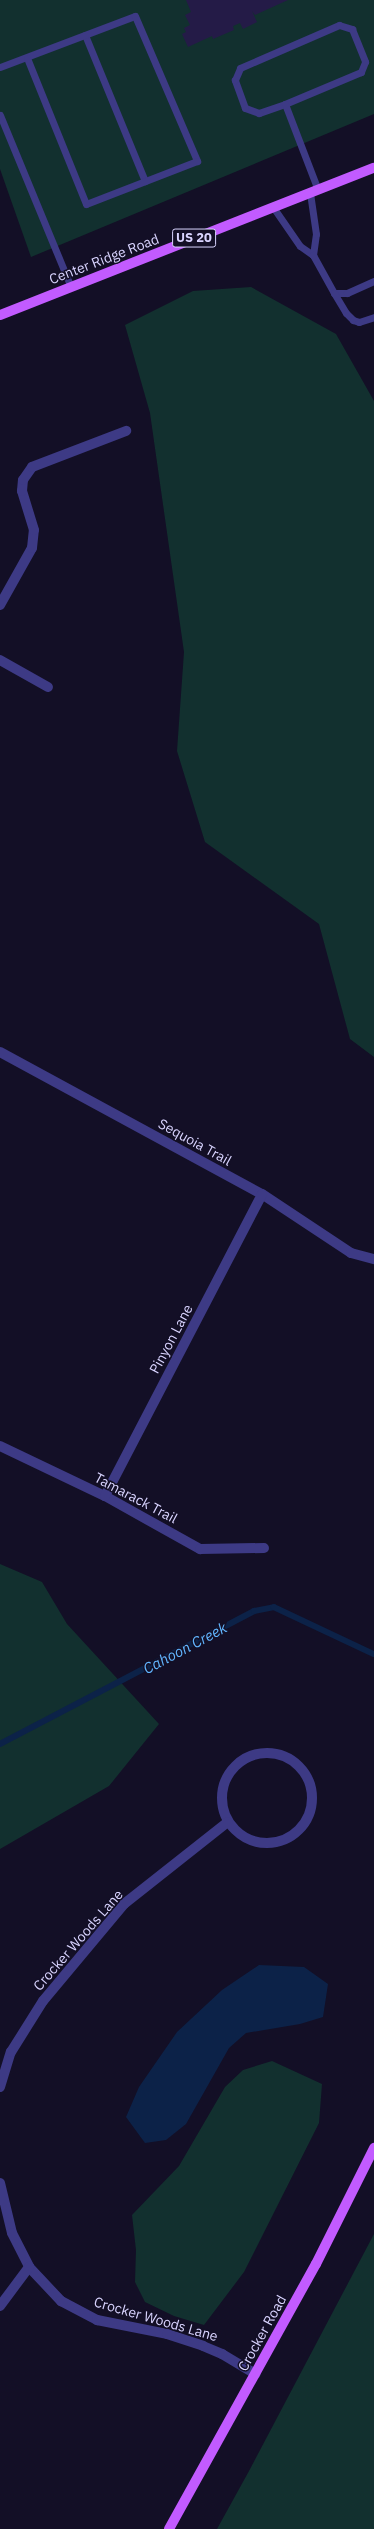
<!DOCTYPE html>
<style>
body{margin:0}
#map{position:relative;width:374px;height:2529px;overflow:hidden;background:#130f26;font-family:"IBM Plex Sans",sans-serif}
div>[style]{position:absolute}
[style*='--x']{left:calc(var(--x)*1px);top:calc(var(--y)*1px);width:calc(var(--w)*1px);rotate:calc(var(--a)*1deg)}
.green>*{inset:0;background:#12302f}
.water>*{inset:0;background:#0c2248}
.stream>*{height:5.5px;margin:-2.75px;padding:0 2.75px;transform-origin:2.75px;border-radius:2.75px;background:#0c2248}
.building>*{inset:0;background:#241b47}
.lane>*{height:7px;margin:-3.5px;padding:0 3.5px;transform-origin:3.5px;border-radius:3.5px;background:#3d3a85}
.street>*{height:10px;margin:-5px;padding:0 5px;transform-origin:5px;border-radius:5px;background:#3d3a85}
.street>.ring{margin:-5px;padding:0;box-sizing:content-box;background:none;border:10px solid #3d3a85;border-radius:50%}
.primary>*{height:10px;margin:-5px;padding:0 5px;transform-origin:5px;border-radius:5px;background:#c25bff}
span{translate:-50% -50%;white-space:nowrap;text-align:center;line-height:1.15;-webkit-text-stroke:3px #130f26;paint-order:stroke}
.shield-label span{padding:1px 3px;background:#130f26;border:1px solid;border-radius:3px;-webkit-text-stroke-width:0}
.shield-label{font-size:13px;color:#d9d4ff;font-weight:700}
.street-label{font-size:14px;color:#d9d4ff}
.water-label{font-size:15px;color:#62b6ff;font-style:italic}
</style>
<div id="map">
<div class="green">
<i style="clip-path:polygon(0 0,374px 0,374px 114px,31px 257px,0 169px)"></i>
<i style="clip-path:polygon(251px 287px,336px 334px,374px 401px,374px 1057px,350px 1039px,319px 924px,205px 842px,177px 751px,184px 652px,150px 413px,125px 325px,193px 291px)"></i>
<i style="clip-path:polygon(0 1564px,42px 1582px,67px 1624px,159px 1724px,109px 1786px,0 1849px)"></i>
<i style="clip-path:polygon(272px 2061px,322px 2084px,319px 2123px,244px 2272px,204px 2325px,174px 2316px,145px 2302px,135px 2282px,136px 2250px,132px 2215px,179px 2166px,225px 2087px,243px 2070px)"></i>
<i style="clip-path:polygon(374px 2234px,374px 2529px,217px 2529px,249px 2471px)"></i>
</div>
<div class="water">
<i style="clip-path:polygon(259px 1965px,304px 1967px,328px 1984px,323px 2017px,300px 2024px,246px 2033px,229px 2048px,186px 2124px,166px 2140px,145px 2143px,126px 2117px,139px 2087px,177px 2032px,222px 1990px)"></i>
</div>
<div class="stream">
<i style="--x:0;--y:1744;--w:287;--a:-27.6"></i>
<i style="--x:254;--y:1611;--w:20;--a:-11"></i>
<i style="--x:274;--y:1607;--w:110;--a:25.2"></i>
</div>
<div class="building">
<i style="clip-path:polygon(186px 0,288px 0,255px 15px,252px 11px,257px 22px,243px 29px,240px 23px,233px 26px,234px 30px,213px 39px,212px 36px,188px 47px,182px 34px,186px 32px,184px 28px,190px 25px,185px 15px,191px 12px)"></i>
</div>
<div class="lane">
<i style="--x:85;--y:35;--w:158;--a:67.7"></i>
<i style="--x:0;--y:67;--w:144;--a:-20.7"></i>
<i style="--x:135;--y:16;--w:158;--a:66.8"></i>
<i style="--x:197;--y:161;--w:119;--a:158.8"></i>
<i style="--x:86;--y:204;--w:157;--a:-112"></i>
<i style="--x:285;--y:104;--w:28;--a:161"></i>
<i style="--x:259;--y:113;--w:15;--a:-160"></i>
<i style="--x:245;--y:108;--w:30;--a:-110"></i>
<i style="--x:235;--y:80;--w:13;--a:-67"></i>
<i style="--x:240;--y:68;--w:108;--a:-23.5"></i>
<i style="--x:339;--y:25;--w:14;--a:17"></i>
<i style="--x:352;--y:29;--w:35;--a:68"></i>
<i style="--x:365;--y:62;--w:11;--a:112"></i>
<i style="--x:361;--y:72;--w:82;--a:157.2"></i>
<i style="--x:285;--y:104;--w:92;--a:69"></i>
<i style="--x:0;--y:115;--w:186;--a:67.6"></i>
<i style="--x:273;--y:207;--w:47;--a:55.3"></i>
<i style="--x:300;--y:246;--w:16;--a:35"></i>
<i style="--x:313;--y:255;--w:21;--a:-82"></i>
<i style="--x:316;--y:234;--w:41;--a:-98.3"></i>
<i style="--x:313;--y:255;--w:43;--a:61.1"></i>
<i style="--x:334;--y:293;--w:13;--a:0"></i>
<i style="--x:347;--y:293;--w:30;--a:-24"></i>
<i style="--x:334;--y:293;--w:23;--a:59"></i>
<i style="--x:346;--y:313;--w:10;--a:45"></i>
<i style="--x:353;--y:320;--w:6;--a:18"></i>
<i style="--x:359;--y:322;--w:16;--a:-18"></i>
</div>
<div class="street">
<i style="--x:0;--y:605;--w:65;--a:-60.7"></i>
<i style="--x:32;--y:548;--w:18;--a:-84"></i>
<i style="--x:34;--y:530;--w:41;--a:-107.1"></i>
<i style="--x:22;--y:491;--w:11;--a:-85"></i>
<i style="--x:23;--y:480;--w:16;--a:-55"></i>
<i style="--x:32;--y:467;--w:101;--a:-21"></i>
<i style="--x:0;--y:660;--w:55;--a:29.4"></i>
<i style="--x:0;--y:1052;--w:298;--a:28.5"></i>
<i style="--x:262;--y:1194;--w:107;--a:33.5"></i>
<i style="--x:351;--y:1253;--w:24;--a:15"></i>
<i style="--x:0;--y:1446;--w:116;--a:25.5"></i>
<i style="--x:105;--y:1496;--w:109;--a:29.2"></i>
<i style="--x:200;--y:1549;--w:64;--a:-0.9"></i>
<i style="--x:105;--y:1496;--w:340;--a:-62.5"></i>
<i class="ring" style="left:222px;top:1753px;width:80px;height:80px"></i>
<i style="--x:0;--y:2087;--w:37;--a:-73"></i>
<i style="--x:11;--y:2052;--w:60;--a:-57.9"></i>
<i style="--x:43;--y:2001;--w:126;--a:-50.1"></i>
<i style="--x:124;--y:1904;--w:132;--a:-38.3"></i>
<i style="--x:0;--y:2183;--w:51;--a:76.5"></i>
<i style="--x:12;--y:2233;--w:38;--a:63"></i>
<i style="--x:29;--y:2267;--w:47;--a:46.7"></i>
<i style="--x:61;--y:2301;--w:41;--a:27.8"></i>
<i style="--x:97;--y:2320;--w:71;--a:11.3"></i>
<i style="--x:167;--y:2334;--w:38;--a:18"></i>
<i style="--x:203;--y:2346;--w:21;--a:23"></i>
<i style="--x:222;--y:2354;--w:39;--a:31"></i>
<i style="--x:0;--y:2306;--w:49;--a:-53.4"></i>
</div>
<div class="primary">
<i style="--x:0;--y:315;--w:402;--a:-21.5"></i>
<i style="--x:169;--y:2529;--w:303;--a:-61"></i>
<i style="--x:316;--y:2264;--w:130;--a:-63.4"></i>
</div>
<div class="shield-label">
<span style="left:194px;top:238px">US 20</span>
</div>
<div class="street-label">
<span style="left:104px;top:259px;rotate:-21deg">Center Ridge Road</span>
<span style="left:195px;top:1142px;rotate:29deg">Sequoia Trail</span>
<span style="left:171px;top:1339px;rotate:-62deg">Pinyon Lane</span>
<span style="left:136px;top:1498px;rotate:28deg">Tamarack Trail</span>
<span style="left:78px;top:1940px;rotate:-49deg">Crocker Woods Lane</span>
<span style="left:156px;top:2319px;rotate:16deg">Crocker Woods Lane</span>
<span style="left:262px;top:2333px;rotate:-61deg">Crocker Road</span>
</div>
<div class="water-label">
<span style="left:185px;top:1648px;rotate:-28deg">Cahoon Creek</span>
</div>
</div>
